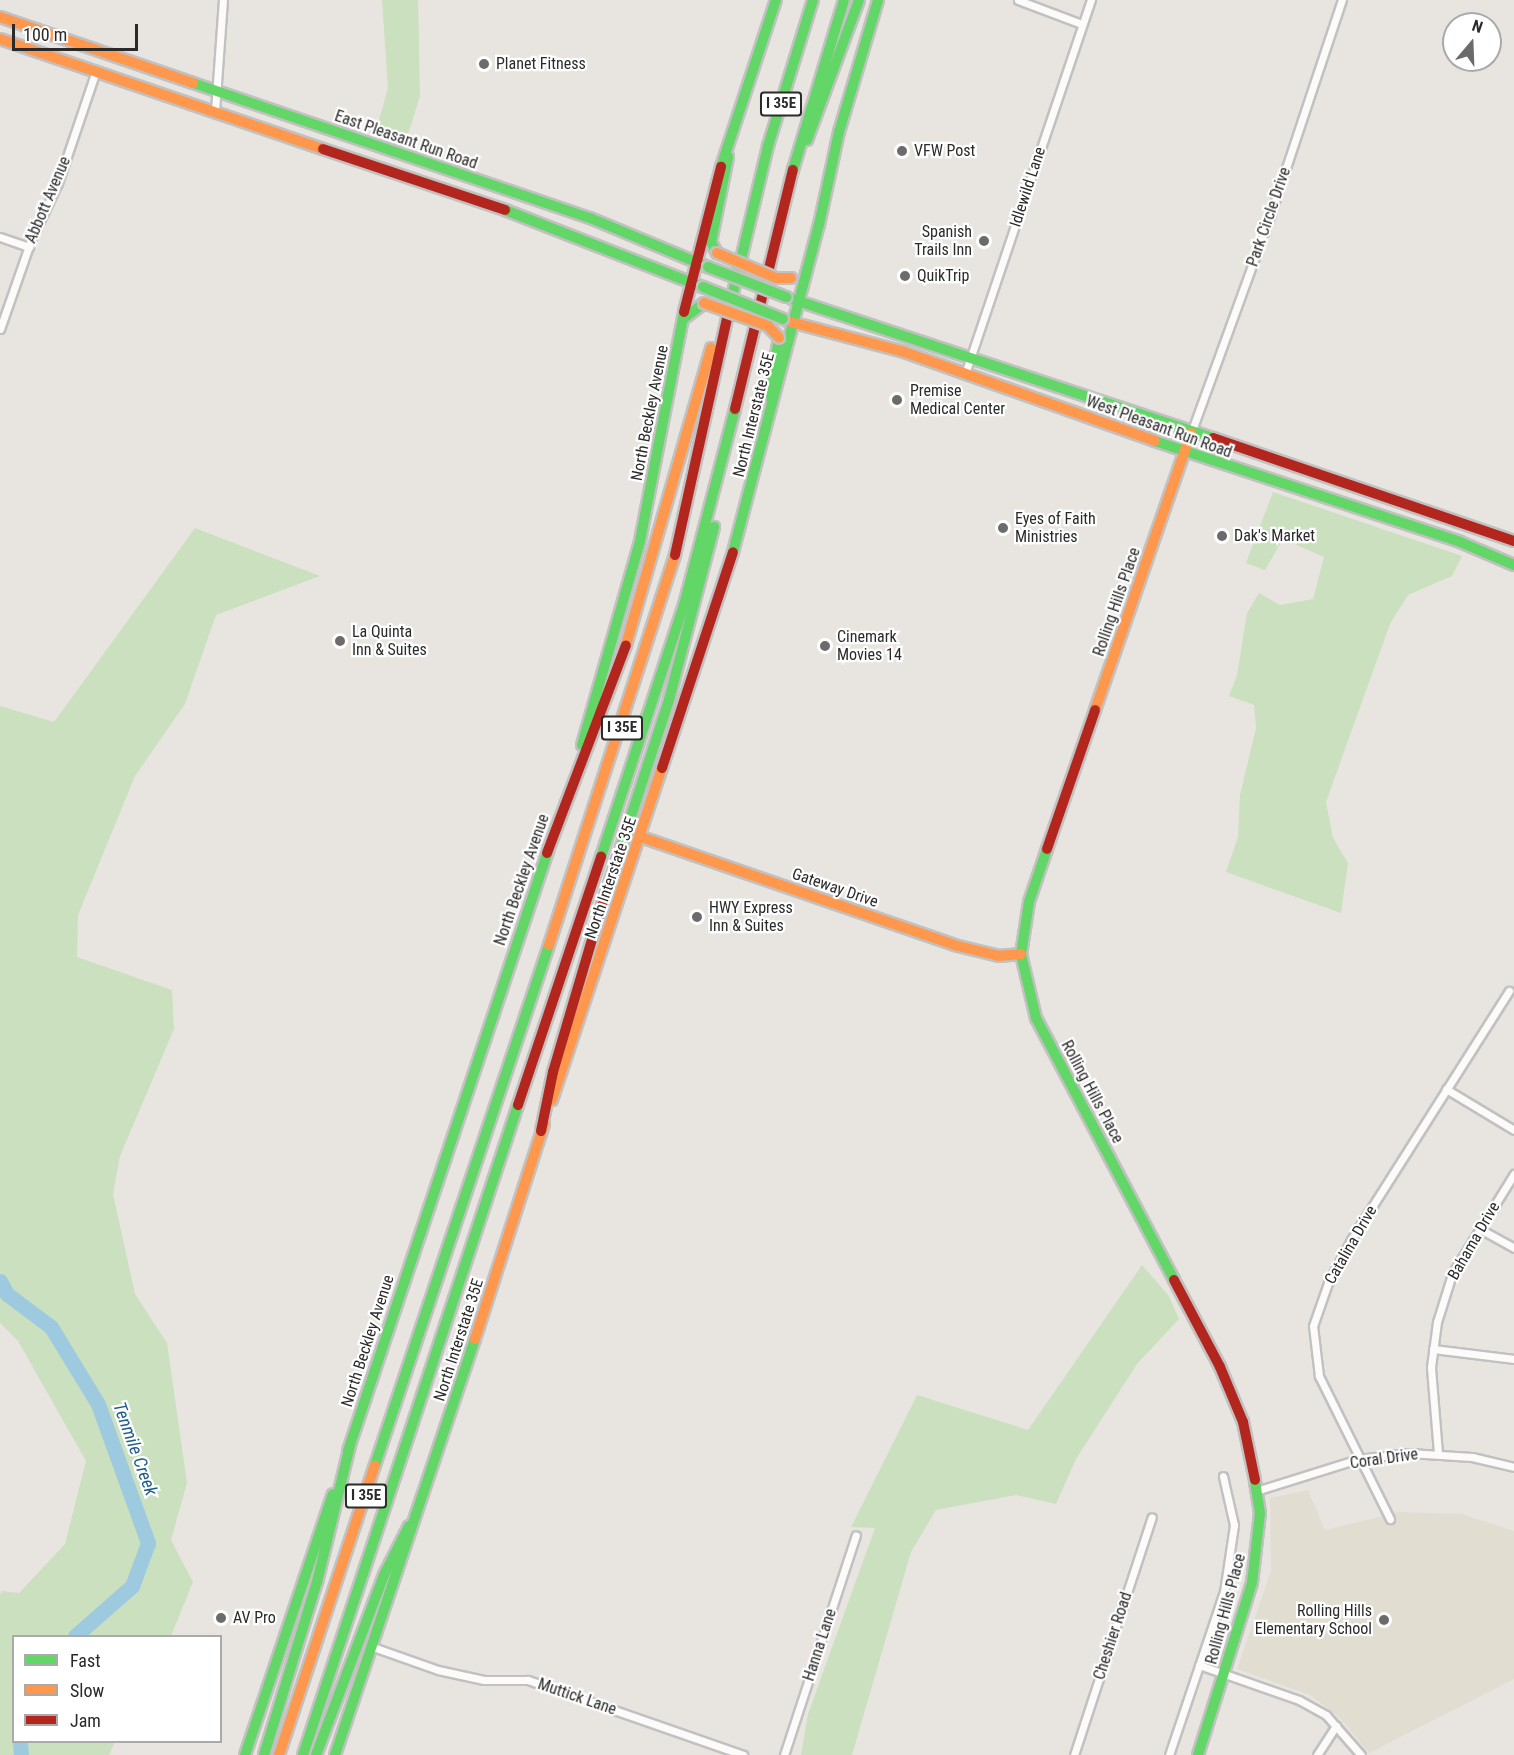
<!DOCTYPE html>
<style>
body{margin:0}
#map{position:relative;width:1514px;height:1755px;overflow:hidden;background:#e8e5e1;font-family:"Roboto Condensed",sans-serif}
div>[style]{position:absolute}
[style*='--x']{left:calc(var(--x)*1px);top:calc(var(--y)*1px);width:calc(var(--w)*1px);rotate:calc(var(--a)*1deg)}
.education>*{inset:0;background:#e1ddd1}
.green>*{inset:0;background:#cae0be}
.river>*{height:15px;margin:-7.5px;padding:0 7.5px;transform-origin:7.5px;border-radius:7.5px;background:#9ecae0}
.roads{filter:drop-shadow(2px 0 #c2c1c1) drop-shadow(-2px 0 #c2c1c1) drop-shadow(0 2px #c2c1c1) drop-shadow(0 -2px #c2c1c1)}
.street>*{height:7px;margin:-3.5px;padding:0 3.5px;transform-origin:3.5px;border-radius:3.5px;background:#fcfbfa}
.fast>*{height:10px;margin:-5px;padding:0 5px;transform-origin:5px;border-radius:5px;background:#63d668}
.slow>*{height:10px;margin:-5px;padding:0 5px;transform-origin:5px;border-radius:5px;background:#ff974d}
.jam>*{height:10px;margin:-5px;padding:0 5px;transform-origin:5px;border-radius:5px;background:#b3261e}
.bridges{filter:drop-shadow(2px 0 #c2c1c1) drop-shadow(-2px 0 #c2c1c1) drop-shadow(0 2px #c2c1c1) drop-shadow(0 -2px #c2c1c1)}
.fast-bridge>*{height:10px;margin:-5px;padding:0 5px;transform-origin:5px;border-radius:5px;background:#63d668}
.slow-bridge>*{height:10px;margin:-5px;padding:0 5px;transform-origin:5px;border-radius:5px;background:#ff974d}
.dots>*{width:16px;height:16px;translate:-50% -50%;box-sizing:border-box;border:3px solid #fff;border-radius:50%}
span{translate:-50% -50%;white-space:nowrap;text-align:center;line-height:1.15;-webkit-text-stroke:4.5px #fff;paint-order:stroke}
.shield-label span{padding:2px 4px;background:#fff;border:2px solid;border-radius:4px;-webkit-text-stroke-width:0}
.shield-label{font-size:15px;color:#2a2a2a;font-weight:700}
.poi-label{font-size:16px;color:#2a2a2a}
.left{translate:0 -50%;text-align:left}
.right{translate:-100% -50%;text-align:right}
.street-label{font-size:16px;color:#2a2a2a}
.water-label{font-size:18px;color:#1d5e8b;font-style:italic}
.legend{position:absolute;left:12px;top:1635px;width:210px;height:108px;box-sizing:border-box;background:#fff;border:2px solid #aaa;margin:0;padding:8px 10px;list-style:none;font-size:18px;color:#2a2a2a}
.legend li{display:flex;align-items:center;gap:12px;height:30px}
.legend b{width:30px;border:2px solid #aaa}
.north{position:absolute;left:1442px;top:12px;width:60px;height:60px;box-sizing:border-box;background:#fff;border:2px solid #aaa;border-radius:50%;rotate:19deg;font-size:16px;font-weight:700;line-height:24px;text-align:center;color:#2a2a2a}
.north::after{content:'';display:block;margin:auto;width:21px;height:27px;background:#6c6b6a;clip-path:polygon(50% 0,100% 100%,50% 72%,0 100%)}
.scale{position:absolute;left:12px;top:24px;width:126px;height:27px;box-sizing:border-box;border:3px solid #2a2a2a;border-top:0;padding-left:8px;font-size:18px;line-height:21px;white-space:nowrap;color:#2a2a2a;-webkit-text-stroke:4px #fff;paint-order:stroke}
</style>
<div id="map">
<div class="education">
<i style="clip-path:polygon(1308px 1490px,1325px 1530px,1399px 1512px,1462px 1514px,1514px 1531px,1514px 1679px,1369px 1753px,1339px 1717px,1310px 1695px,1237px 1669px,1271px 1571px,1270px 1498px)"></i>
</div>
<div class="green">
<i style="clip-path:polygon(382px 0,418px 0,420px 96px,405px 144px,375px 134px,388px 88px)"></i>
<i style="clip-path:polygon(1273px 492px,1462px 556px,1452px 576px,1408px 595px,1390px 624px,1326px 802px,1333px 838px,1348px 863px,1341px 913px,1226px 872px,1238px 837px,1240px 795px,1256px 728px,1254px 705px,1229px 696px,1237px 675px,1247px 613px,1259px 593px,1280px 605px,1313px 599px,1324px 557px,1283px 539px,1265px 570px,1246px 563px)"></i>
<i style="clip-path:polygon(195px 528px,320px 576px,216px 615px,185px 704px,135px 776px,78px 915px,77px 957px,172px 990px,174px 1029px,120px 1156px,113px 1194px,135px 1294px,167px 1343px,187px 1483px,171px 1540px,193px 1582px,171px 1636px,14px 1636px,14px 1742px,115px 1742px,109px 1755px,0 1755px,0 1595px,2px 1591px,19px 1593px,65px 1544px,86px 1461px,18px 1341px,0 1323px,0 706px,54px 722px)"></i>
<i style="clip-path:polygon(1142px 1265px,1169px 1296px,1179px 1319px,1137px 1364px,1076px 1459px,1056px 1504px,1016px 1495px,936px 1510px,911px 1552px,852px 1755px,801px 1755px,808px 1714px,875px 1528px,851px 1527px,917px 1395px,1028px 1430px)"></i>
</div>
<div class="river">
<i style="--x:0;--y:1281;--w:15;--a:62"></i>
<i style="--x:7;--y:1294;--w:55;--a:36.9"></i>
<i style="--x:51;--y:1327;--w:90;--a:58.6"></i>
<i style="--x:98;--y:1404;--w:148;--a:70.2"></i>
<i style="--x:148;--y:1543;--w:46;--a:110.4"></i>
<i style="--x:132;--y:1586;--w:76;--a:138.7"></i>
<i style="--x:20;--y:1742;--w:13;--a:86"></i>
</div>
<div class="roads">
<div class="street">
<i style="--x:1018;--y:0;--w:68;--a:20.6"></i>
<i style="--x:215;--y:111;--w:111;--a:-85.9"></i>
<i style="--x:0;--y:237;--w:31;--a:19"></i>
<i style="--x:0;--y:329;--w:94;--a:-70.8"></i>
<i style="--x:31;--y:240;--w:63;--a:-64.7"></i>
<i style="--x:58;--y:183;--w:118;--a:-71.3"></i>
<i style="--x:965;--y:374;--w:395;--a:-71.4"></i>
<i style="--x:1191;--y:433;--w:228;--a:-70"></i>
<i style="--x:1269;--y:219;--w:231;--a:-71.6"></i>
<i style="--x:1446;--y:1089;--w:79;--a:31.1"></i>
<i style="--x:1480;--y:1229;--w:39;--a:29"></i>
<i style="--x:1433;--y:1349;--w:82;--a:7"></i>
<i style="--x:1438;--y:1453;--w:86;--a:-94.7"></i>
<i style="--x:1431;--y:1367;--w:45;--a:-82.4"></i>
<i style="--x:1437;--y:1322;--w:50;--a:-72.6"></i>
<i style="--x:1452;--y:1274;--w:118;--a:-58.2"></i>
<i style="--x:1256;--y:1491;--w:107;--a:-17.4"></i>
<i style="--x:1358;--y:1459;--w:51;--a:-6.7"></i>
<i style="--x:1409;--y:1453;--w:63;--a:3.6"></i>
<i style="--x:1472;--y:1457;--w:43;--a:13.4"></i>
<i style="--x:1390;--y:1519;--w:160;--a:-116.4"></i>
<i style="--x:1319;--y:1376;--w:50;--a:-96.8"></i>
<i style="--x:1313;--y:1326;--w:46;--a:-70.8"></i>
<i style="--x:1328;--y:1283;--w:49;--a:-61.9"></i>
<i style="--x:1351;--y:1240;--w:295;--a:-57.6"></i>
<i style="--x:373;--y:1647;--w:69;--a:19.5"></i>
<i style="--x:438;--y:1670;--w:47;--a:12.3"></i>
<i style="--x:484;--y:1680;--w:44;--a:0"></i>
<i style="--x:528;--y:1680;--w:228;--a:19.2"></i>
<i style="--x:1199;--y:1665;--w:106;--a:19.3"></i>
<i style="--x:1299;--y:1700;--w:31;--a:29"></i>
<i style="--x:1326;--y:1715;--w:53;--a:48.8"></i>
<i style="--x:784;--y:1755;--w:231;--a:-71.9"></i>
<i style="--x:1074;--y:1755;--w:250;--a:-71.9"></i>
<i style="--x:1169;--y:1755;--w:172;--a:-71.4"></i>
<i style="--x:1224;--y:1592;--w:68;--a:-81.5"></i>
<i style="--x:1234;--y:1525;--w:50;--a:-102.7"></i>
<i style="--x:1317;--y:1755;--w:35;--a:-57"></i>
</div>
<div class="fast">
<i style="--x:193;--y:83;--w:419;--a:18.8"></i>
<i style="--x:590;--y:218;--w:128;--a:22.6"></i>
<i style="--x:807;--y:140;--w:149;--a:-69.6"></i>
<i style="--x:721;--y:167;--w:176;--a:-71.8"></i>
<i style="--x:793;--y:170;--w:177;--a:-73.3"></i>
<i style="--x:505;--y:210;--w:212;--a:21.3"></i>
<i style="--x:717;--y:253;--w:13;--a:-119"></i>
<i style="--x:711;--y:242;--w:87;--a:-78.7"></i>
<i style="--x:792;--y:299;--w:443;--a:18.3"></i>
<i style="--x:727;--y:318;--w:177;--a:-76.6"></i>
<i style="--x:768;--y:146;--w:153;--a:-72.9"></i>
<i style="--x:683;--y:319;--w:26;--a:-37"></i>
<i style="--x:772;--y:402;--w:14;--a:-98"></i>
<i style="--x:770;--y:388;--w:51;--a:-79.8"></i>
<i style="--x:1155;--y:441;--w:321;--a:18.3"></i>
<i style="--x:1460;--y:542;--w:59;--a:23.1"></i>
<i style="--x:733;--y:552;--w:338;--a:-75.3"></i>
<i style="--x:819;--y:225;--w:95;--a:-77.9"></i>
<i style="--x:839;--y:132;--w:138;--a:-73.5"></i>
<i style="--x:582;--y:745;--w:212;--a:-74.1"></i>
<i style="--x:640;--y:541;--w:233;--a:-79.1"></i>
<i style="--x:1047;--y:849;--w:56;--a:108.8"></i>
<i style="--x:1029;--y:902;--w:53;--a:98.7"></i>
<i style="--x:1021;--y:954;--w:66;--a:76.8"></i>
<i style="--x:1036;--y:1018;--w:296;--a:62.2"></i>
<i style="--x:601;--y:857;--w:265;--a:-71.8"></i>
<i style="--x:684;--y:605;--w:203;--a:-75.4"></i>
<i style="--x:602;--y:905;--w:216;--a:-71.9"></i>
<i style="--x:669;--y:700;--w:179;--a:-75.4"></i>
<i style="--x:348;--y:1451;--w:636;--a:-71.57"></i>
<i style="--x:375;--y:1465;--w:548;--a:-71.5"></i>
<i style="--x:245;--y:1755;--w:275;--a:-71.4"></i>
<i style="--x:264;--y:1755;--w:181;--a:-73"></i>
<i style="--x:317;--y:1582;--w:140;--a:-76.4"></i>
<i style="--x:303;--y:1755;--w:685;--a:-71.7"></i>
<i style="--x:316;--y:1755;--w:192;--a:-69.3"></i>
<i style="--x:384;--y:1575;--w:55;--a:-63"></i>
<i style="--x:335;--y:1755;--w:439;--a:-71.4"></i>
<i style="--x:1198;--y:1755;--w:180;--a:-72.6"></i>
<i style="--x:1252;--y:1583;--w:70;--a:-83.5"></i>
<i style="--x:1260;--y:1513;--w:33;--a:-99"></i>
</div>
<div class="slow">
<i style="--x:0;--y:17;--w:204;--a:18.9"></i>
<i style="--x:0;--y:39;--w:341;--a:18.8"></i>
<i style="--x:787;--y:321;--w:121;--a:14.8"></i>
<i style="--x:904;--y:352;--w:266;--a:19.5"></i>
<i style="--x:626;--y:645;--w:309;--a:-74"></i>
<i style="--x:1095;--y:710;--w:293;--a:-70.9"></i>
<i style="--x:641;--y:837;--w:335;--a:19"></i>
<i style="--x:958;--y:946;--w:42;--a:13.7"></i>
<i style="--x:999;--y:956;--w:22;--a:-5"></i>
<i style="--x:549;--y:945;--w:410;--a:-72.1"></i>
<i style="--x:552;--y:1100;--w:350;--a:-71.7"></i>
<i style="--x:475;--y:1339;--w:226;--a:-72.2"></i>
<i style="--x:279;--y:1755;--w:305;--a:-71.7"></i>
</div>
<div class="jam">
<i style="--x:323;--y:149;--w:192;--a:18.5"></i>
<i style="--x:684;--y:312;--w:150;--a:-75.7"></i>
<i style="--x:735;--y:409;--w:246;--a:-76.4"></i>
<i style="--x:1213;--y:438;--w:318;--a:18.9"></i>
<i style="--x:675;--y:555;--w:243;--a:-77.6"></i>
<i style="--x:662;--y:768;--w:227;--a:-71.8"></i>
<i style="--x:1047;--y:849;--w:147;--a:-70.9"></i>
<i style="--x:547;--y:853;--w:222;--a:-69.2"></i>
<i style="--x:518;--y:1105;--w:262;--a:-71.5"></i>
<i style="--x:541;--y:1131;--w:60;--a:-78.5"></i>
<i style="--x:553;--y:1072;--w:174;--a:-73.6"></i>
<i style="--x:1174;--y:1280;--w:98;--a:62.1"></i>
<i style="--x:1220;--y:1367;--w:60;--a:67.3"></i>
<i style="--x:1243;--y:1422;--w:59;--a:78.3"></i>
</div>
</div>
<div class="bridges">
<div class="fast-bridge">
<i style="--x:708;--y:267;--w:84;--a:21"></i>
<i style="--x:703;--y:287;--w:86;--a:21.8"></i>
</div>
<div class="slow-bridge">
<i style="--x:717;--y:253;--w:64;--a:23"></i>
<i style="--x:776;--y:278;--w:15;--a:0"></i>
<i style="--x:704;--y:303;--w:68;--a:19.8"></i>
<i style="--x:768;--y:326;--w:16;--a:47"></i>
</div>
</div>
<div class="dots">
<i style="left:484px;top:64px;background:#6c6b6a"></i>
<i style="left:902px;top:151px;background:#6c6b6a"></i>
<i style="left:984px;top:241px;background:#6c6b6a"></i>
<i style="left:905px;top:276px;background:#6c6b6a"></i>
<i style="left:897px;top:400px;background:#6c6b6a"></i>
<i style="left:1003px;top:528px;background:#6c6b6a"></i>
<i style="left:1222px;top:536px;background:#6c6b6a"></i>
<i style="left:340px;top:641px;background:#6c6b6a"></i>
<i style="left:825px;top:646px;background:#6c6b6a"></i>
<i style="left:697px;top:917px;background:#6c6b6a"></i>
<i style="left:221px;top:1618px;background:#6c6b6a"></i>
<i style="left:1384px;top:1620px;background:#6c6b6a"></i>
</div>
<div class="shield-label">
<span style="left:781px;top:104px">I 35E</span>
<span style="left:622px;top:728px">I 35E</span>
<span style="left:366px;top:1496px">I 35E</span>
</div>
<div class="poi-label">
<span class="left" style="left:496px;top:64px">Planet Fitness</span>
<span class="left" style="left:914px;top:151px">VFW Post</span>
<span class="right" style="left:972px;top:241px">Spanish<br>Trails Inn</span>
<span class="left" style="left:917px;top:276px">QuikTrip</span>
<span class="left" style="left:910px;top:400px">Premise<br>Medical Center</span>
<span class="left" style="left:1015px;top:528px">Eyes of Faith<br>Ministries</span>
<span class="left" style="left:1234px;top:536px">Dak's Market</span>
<span class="left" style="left:352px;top:641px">La Quinta<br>Inn &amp; Suites</span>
<span class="left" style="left:837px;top:646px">Cinemark<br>Movies 14</span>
<span class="left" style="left:709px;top:917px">HWY Express<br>Inn &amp; Suites</span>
<span class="right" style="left:1372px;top:1620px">Rolling Hills<br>Elementary School</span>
<span class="left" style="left:233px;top:1618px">AV Pro</span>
</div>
<div class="street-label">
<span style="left:406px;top:140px;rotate:19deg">East Pleasant Run Road</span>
<span style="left:1028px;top:187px;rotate:-72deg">Idlewild Lane</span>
<span style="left:48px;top:200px;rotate:-67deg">Abbott Avenue</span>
<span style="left:1269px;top:217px;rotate:-71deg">Park Circle Drive</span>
<span style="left:650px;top:413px;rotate:-79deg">North Beckley Avenue</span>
<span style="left:754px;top:415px;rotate:-76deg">North Interstate 35E</span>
<span style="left:1159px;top:427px;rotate:20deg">West Pleasant Run Road</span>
<span style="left:1117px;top:602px;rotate:-71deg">Rolling Hills Place</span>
<span style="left:611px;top:878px;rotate:-71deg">North Interstate 35E</span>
<span style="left:522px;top:880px;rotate:-71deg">North Beckley Avenue</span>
<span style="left:835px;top:888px;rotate:19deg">Gateway Drive</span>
<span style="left:1092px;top:1092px;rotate:62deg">Rolling Hills Place</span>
<span style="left:1474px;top:1241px;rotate:-60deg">Bahama Drive</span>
<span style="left:1351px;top:1245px;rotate:-60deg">Catalina Drive</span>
<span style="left:459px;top:1340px;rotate:-72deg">North Interstate 35E</span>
<span style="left:368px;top:1341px;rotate:-72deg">North Beckley Avenue</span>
<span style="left:1384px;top:1459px;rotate:-8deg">Coral Drive</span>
<span style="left:1226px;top:1609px;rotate:-75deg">Rolling Hills Place</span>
<span style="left:1113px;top:1636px;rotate:-72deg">Cheshier Road</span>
<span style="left:820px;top:1645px;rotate:-72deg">Hanna Lane</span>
<span style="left:577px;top:1697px;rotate:19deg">Muttick Lane</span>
</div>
<div class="water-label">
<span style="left:135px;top:1449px;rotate:70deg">Tenmile Creek</span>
</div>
<ul class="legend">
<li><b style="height:8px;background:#63d668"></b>Fast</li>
<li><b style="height:8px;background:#ff974d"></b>Slow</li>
<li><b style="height:8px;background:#b3261e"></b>Jam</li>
</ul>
<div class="north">N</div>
<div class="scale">100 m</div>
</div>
